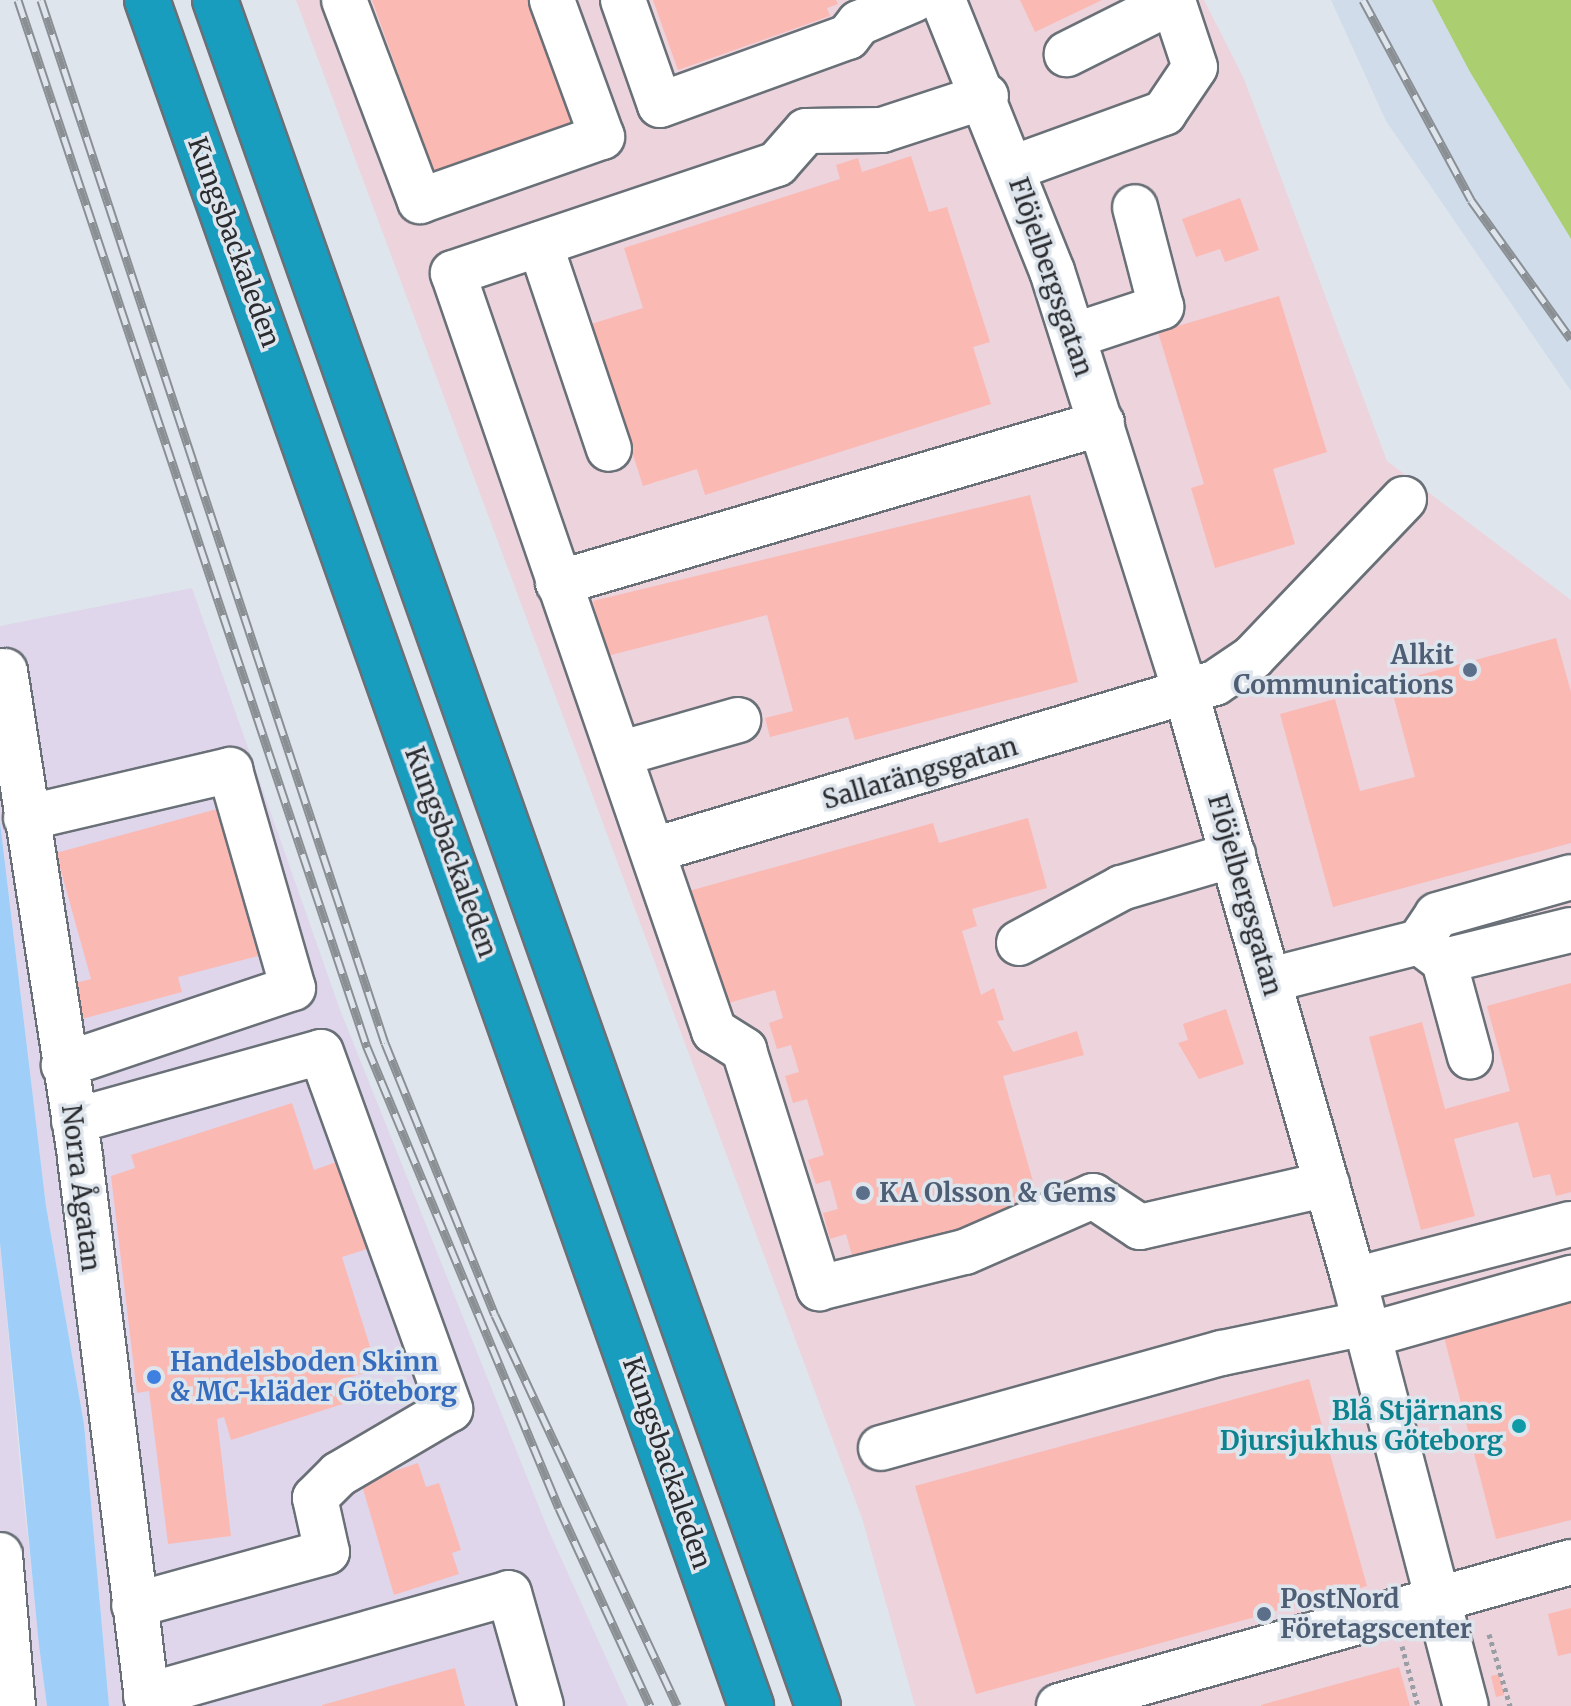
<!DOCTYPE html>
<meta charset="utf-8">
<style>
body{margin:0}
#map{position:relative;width:1571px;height:1706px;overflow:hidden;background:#dfe5ed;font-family:Merriweather,serif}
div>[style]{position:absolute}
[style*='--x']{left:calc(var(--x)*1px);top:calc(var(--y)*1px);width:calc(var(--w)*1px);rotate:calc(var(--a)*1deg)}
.commercial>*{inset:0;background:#dfd6eb}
.industrial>*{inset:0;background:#ecd3dc}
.built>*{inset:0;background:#d0dcea}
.green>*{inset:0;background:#abcf70}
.water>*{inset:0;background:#9fcff9}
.building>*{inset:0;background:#fbb9b3}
.path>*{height:5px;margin-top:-2.5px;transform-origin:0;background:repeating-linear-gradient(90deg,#999ea4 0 4px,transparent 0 8px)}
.roads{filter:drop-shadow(2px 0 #6a7077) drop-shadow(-2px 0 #6a7077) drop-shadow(0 2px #6a7077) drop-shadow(0 -2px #6a7077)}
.minor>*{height:44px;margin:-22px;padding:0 22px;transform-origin:22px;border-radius:22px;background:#fff}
.highway>*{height:44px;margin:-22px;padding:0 22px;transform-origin:22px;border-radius:22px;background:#189dbf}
.rail>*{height:9px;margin-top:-4.5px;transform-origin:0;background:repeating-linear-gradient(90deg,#dfe5ed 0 18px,#8a8f94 0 36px);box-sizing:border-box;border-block:2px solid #8a8f94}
.dots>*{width:22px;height:22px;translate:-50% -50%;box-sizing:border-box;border:4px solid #dfe5ed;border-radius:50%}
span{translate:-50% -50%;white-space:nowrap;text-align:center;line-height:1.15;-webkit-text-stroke:7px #dfe5ed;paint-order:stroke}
.street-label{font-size:26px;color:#2a2c2f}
.service-label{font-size:26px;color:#4e5e75;font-weight:700}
.right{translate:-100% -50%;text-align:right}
.left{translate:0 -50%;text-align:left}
.shop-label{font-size:26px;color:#366cbe;font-weight:700}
.culture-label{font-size:26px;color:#0d838f;font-weight:700}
</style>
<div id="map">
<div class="commercial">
<i style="clip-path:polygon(192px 588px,339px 1007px,547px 1527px,628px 1706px,109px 1706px,84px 1424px,46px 1206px,0 822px,0 626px)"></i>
<i style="clip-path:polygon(0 1243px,21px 1476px,47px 1706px,0 1706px)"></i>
</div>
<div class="industrial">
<i style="clip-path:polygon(296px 0,1204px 0,1244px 79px,1387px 461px,1571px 600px,1571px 1706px,915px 1706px,862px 1518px)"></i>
</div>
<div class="built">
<i style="clip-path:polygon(1331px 0,1432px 0,1571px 239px,1571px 391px,1386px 121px)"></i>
</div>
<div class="green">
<i style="clip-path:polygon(1432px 0,1571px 0,1571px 239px,1470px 72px)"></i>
</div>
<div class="water">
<i style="clip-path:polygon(0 822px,46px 1206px,84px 1424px,109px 1706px,47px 1706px,39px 1645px,0 1243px)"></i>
</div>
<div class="building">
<i style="clip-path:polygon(372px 0,538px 0,582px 120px,434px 173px)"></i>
<i style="clip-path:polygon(653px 0,836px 0,838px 4px,827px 8px,830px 16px,678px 70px)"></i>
<i style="clip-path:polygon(1020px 0,1102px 0,1035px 32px)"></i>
<i style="clip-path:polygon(911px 156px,929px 212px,947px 207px,990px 342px,973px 347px,991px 404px,705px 495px,697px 469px,643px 486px,591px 324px,643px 308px,624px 248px,840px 179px,836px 165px,858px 158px,862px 172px)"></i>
<i style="clip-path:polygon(1240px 198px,1259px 250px,1225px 262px,1220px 249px,1196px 257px,1182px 219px)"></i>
<i style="clip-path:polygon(1279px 296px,1327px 452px,1273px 469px,1295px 544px,1215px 568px,1191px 488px,1204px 484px,1158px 332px)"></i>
<i style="clip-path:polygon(1030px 495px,1078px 682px,855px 740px,848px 717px,770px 737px,765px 718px,793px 711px,767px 615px,607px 656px,593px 601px)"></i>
<i style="clip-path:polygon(1556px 638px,1571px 692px,1571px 843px,1333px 907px,1280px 714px,1335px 699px,1360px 791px,1415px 777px,1390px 683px)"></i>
<i style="clip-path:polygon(217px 809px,258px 956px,178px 977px,182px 992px,82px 1019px,72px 984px,91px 979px,56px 853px)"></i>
<i style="clip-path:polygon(1028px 818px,1047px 888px,972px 909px,977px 926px,962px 931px,981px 995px,994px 988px,1004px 1020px,997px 1021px,1013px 1052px,1077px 1031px,1084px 1055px,1003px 1076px,1042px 1213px,855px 1266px,846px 1234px,830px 1239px,823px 1213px,838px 1209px,830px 1180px,816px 1184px,808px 1160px,824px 1155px,807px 1099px,793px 1103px,785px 1076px,799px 1072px,791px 1045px,777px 1049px,769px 1023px,783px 1018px,775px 990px,721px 1005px,689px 891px,933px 823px,939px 843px)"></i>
<i style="clip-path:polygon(1571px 983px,1571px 1192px,1556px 1196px,1550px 1174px,1533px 1178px,1518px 1122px,1454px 1139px,1475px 1216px,1421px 1230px,1369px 1037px,1422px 1022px,1445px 1109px,1510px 1091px,1487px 1006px)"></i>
<i style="clip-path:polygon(1226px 1009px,1244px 1064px,1199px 1079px,1178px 1043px,1188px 1040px,1183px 1024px)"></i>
<i style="clip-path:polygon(292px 1103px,314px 1170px,339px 1161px,367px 1249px,342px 1257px,377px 1369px,348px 1378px,355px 1400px,231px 1440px,224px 1417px,217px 1419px,231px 1536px,168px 1544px,149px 1391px,137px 1393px,111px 1176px,135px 1168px,131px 1155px)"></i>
<i style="clip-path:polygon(1571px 1300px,1571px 1520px,1496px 1539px,1443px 1333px)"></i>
<i style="clip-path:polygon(1309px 1379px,1367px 1586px,976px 1694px,915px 1486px)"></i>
<i style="clip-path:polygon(418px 1463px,426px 1487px,439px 1483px,461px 1550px,452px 1553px,459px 1574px,394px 1595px,361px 1482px)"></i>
<i style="clip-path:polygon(1571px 1608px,1571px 1653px,1558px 1656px,1548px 1614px)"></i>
<i style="clip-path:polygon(1399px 1667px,1410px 1706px,1261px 1706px,1261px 1705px)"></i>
<i style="clip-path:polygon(455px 1668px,465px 1706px,322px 1706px,322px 1705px)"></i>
<i style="clip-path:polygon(1499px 1674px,1504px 1695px,1496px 1697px,1491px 1676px)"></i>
</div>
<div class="path">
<i style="--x:1489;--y:1634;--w:75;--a:73.7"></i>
<i style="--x:1402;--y:1646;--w:62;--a:75.1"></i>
</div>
<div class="roads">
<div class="minor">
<i style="--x:344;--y:0;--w:215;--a:69.3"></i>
<i style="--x:420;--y:201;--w:193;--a:-19.4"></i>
<i style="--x:602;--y:137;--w:146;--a:-110.1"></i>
<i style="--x:623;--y:0;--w:111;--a:70.6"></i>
<i style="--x:660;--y:105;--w:200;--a:-19.9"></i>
<i style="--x:848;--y:37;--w:18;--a:-52"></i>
<i style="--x:859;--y:23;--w:59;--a:-23.1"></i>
<i style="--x:943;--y:0;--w:292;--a:68.1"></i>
<i style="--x:1052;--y:271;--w:443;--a:72.4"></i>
<i style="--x:1186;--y:693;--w:611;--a:74.03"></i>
<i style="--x:1354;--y:1280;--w:440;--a:75.3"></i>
<i style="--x:986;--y:96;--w:109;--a:161.9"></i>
<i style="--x:882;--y:130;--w:76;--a:179.2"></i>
<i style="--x:806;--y:131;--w:44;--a:131.3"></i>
<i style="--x:777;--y:164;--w:342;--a:161.4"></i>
<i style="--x:453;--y:273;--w:802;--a:71"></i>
<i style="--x:714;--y:1031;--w:36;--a:32"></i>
<i style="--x:744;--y:1050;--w:250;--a:72.5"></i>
<i style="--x:819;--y:1288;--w:150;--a:-13.9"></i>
<i style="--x:965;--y:1252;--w:140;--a:-23.6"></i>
<i style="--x:1093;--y:1196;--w:56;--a:33.4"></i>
<i style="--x:1140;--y:1227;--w:192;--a:-12.9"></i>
<i style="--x:1013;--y:168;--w:161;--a:-20"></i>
<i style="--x:1164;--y:113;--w:55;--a:-56"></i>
<i style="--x:1195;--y:67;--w:70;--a:-108.4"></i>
<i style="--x:1173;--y:1;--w:119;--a:153.4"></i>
<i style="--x:540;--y:244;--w:216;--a:71.4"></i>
<i style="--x:1073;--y:336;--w:93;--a:-18.2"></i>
<i style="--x:1161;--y:307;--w:103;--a:-104.6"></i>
<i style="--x:558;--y:583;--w:567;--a:-16.39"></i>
<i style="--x:5;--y:671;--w:493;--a:81.2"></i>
<i style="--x:80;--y:1158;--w:552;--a:82.93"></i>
<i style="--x:619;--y:754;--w:124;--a:-15.9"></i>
<i style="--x:26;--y:818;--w:210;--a:-13.2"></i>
<i style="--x:230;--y:770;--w:227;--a:73.9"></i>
<i style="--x:293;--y:988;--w:242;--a:161.4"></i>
<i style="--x:654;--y:850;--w:585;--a:-16.58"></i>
<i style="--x:1215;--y:683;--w:45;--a:-34"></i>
<i style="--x:1252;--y:658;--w:220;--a:-46.3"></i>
<i style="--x:1419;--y:942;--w:31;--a:37"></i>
<i style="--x:1444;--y:961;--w:99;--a:74.8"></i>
<i style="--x:1019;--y:943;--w:116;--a:-28.3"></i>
<i style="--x:1121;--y:888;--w:117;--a:-16.4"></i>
<i style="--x:1444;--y:961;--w:131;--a:-13.7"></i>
<i style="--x:1270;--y:980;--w:154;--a:-14.3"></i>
<i style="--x:1419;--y:942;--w:32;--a:-56"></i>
<i style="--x:1437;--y:915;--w:139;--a:-15.8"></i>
<i style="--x:74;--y:1121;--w:256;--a:-15.6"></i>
<i style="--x:321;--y:1052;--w:380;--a:70.1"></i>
<i style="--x:450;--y:1409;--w:129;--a:149.6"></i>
<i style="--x:339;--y:1474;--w:34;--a:135"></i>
<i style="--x:315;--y:1498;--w:55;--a:77.5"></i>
<i style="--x:327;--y:1552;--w:200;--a:164.6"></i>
<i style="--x:1354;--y:1280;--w:224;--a:-14.5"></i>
<i style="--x:1369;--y:1335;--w:210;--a:-15.8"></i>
<i style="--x:881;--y:1448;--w:354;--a:-15.6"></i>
<i style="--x:1222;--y:1353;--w:147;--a:-11.8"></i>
<i style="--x:0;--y:1555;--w:152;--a:85.1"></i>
<i style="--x:146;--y:1696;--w:377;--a:-15.8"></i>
<i style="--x:509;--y:1593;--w:117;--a:74.2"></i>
<i style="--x:1059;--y:1706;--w:532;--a:-15.71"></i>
</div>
<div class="highway">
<i style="--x:147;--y:0;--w:1810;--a:70.5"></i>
<i style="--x:215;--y:0;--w:1809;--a:70.53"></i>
</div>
</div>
<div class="rail">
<i style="--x:18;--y:0;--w:1104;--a:71.57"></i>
<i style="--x:367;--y:1047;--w:499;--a:67.4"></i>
<i style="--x:559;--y:1508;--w:218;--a:65.3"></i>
<i style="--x:41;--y:0;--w:1098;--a:71.75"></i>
<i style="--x:385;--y:1043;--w:293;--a:68"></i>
<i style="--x:495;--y:1315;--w:431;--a:65"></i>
<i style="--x:1363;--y:0;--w:227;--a:61.6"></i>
<i style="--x:1471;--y:200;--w:171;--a:54.3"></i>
</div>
<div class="dots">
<i style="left:1470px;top:670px;background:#5c6f8a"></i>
<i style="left:863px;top:1193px;background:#5c6f8a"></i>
<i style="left:154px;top:1377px;background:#3f7fe0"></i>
<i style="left:1519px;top:1426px;background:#0f9aa8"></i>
<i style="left:1264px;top:1614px;background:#5c6f8a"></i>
</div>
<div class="street-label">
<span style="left:234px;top:242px;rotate:70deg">Kungsbackaleden</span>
<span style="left:1051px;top:277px;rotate:71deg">Flöjelbergsgatan</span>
<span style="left:920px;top:773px;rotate:-16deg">Sallarängsgatan</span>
<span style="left:451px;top:852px;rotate:70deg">Kungsbackaleden</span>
<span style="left:1245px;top:895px;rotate:74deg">Flöjelbergsgatan</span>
<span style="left:81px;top:1188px;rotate:83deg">Norra Ågatan</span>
<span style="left:667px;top:1463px;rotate:71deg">Kungsbackaleden</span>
</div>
<div class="service-label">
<span class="right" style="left:1454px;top:670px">Alkit<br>Communications</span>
<span class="left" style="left:879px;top:1193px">KA Olsson &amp; Gems</span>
<span class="left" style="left:1280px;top:1614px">PostNord<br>Företagscenter</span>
</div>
<div class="shop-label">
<span class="left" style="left:170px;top:1377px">Handelsboden Skinn<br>&amp; MC-kläder Göteborg</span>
</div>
<div class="culture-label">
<span class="right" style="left:1503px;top:1426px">Blå Stjärnans<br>Djursjukhus Göteborg</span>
</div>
</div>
